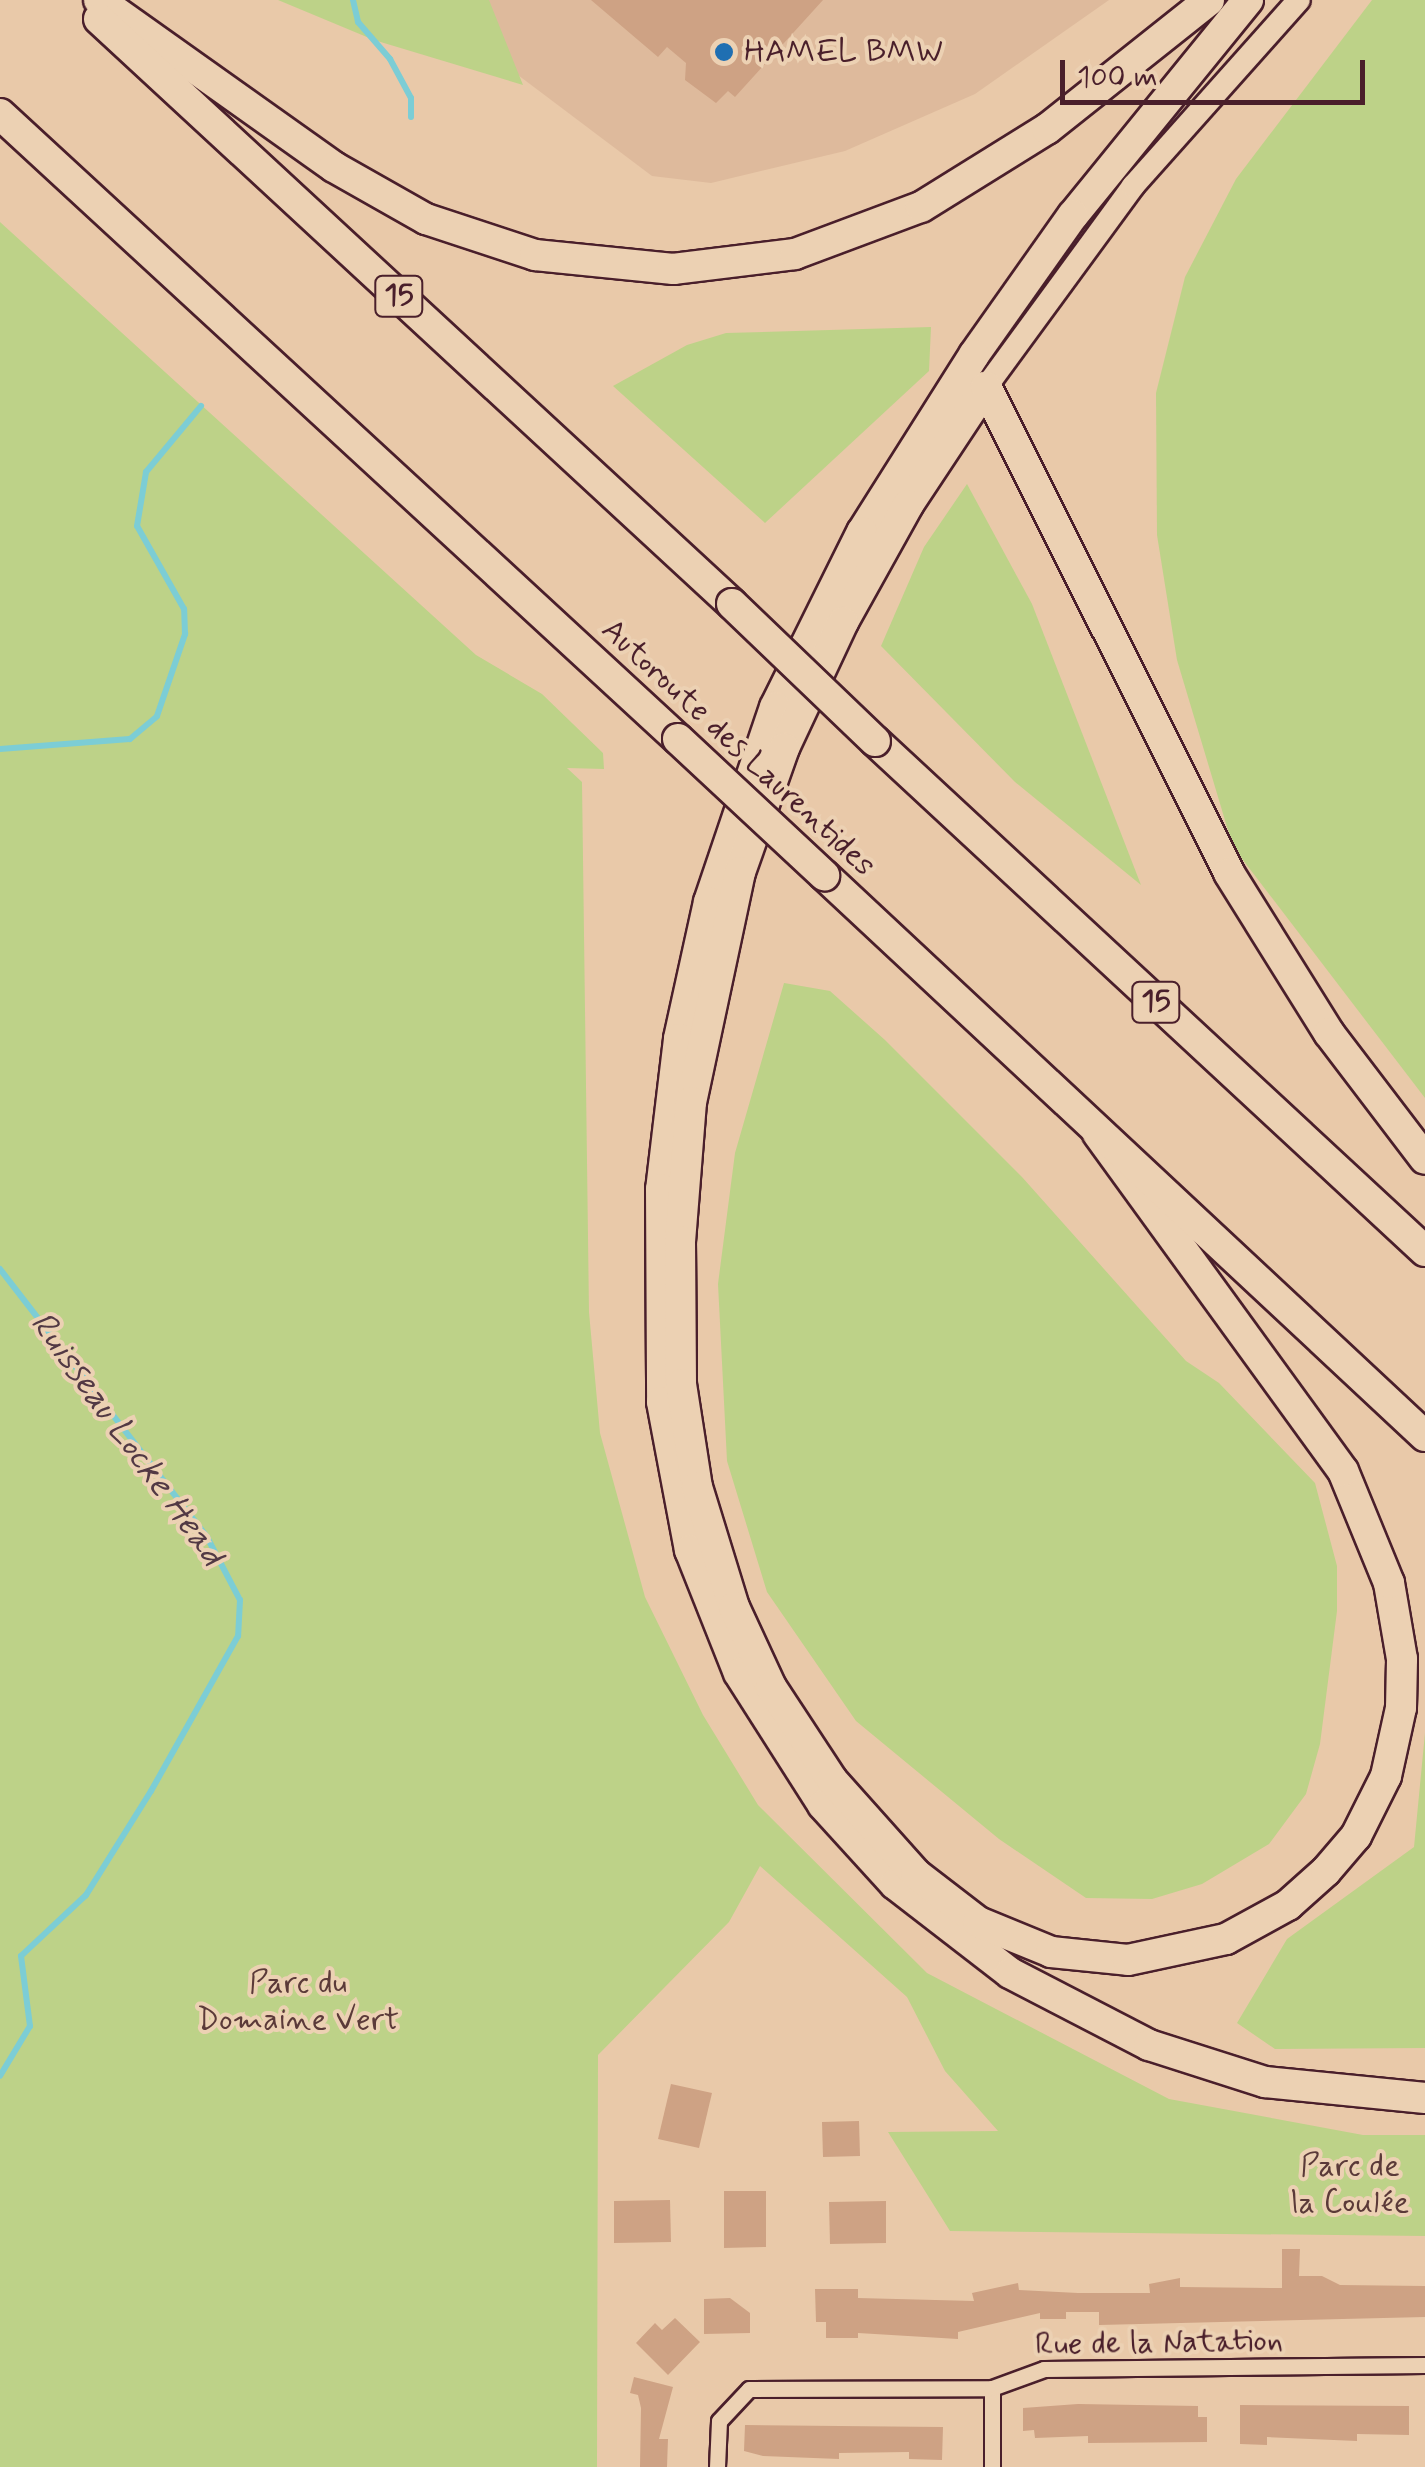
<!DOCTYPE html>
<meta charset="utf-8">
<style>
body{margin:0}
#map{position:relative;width:1425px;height:2467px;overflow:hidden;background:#e9c9a9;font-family:Mynerve,sans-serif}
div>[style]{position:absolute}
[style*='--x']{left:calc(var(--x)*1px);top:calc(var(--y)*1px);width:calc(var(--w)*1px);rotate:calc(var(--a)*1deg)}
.built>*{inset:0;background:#deba9c}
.green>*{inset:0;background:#bdd288}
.stream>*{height:6px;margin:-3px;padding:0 3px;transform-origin:3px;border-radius:3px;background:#7ccdd5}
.building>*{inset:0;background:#cea284}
.roads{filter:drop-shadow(2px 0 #4a1f2b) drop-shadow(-2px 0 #4a1f2b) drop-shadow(0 2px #4a1f2b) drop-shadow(0 -2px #4a1f2b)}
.street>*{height:15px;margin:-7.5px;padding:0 7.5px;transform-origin:7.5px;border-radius:7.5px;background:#ecd1b3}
.secondary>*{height:22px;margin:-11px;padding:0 11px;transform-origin:11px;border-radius:11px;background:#ecd1b3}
.highway>*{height:30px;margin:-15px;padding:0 15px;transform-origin:15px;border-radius:15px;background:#ecd1b3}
.bridges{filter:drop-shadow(2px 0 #4a1f2b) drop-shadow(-2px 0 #4a1f2b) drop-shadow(0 2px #4a1f2b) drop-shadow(0 -2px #4a1f2b)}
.highway-bridge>*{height:30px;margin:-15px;padding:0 15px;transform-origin:15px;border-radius:15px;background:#ecd1b3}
.dots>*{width:28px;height:28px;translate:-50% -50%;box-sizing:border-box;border:5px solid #ecd1b3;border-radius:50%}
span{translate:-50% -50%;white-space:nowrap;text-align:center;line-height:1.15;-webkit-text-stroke:8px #ecd1b3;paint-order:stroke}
.shield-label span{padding:2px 8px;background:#ecd1b3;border:2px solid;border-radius:8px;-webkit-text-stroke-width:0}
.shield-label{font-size:30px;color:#4a1f2b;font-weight:700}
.poi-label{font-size:32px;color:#4a1f2b}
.left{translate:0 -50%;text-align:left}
.street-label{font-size:32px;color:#4a1f2b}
.park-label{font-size:32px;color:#5b3a39}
.water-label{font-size:35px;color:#523944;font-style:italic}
.scale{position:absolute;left:1060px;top:60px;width:305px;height:45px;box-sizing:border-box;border:5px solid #4a1f2b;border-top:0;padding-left:12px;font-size:30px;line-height:35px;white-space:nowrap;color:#4a1f2b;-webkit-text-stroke:8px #ecd1b3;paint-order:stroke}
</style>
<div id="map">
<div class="built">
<i style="clip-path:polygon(482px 0,1109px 0,975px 94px,845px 151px,711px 183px,652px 176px,510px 69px)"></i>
</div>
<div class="green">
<i style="clip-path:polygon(278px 0,489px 0,523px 85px,374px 40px)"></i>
<i style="clip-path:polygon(1372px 0,1425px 0,1425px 1098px,1233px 847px,1177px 660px,1157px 535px,1156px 393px,1185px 277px,1236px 179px)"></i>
<i style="clip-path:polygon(0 222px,476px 655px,542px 694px,603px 753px,604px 769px,567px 768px,582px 782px,589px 1312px,600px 1433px,645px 1597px,703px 1715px,758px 1805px,927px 1973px,1169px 2099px,1363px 2135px,1425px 2135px,1425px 2236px,950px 2231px,888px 2132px,998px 2131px,945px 2071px,907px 1997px,760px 1866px,729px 1922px,598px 2055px,597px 2467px,0 2467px)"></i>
<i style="clip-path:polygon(931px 327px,929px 371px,765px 523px,613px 386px,687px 345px,726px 333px)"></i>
<i style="clip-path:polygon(967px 484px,1032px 604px,1141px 885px,1015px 782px,881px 646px,924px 547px)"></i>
<i style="clip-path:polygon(784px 983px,830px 991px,885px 1040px,1022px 1177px,1186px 1361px,1219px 1383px,1315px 1483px,1337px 1566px,1337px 1611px,1320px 1744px,1306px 1794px,1269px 1844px,1202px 1884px,1152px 1899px,1086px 1898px,999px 1839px,856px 1721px,767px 1592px,727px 1461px,718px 1284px,735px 1153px)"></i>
<i style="clip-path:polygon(1425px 1733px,1425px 2048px,1275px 2049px,1237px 2023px,1287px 1939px,1414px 1847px)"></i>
</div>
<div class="stream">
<i style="--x:353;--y:0;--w:23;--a:77"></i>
<i style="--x:358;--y:22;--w:49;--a:49.1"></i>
<i style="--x:390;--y:59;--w:44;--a:61.7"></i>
<i style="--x:411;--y:98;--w:19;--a:90"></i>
<i style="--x:0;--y:749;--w:130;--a:-4.4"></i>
<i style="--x:130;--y:739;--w:35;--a:-40"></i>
<i style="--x:157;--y:716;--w:87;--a:-71.1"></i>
<i style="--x:185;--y:634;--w:25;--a:-92"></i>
<i style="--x:184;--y:609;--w:95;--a:-119.5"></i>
<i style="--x:137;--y:526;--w:55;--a:-80.5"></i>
<i style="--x:146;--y:472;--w:86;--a:-50.2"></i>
<i style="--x:0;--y:1269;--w:339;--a:52.3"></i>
<i style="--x:207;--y:1537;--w:71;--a:62.4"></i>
<i style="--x:240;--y:1600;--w:36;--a:93"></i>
<i style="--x:238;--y:1636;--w:178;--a:119.3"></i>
<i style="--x:151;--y:1791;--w:123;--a:122"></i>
<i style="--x:86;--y:1895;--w:89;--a:136.8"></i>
<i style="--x:21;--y:1956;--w:71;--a:82.7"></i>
<i style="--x:30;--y:2026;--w:58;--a:121"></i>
</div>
<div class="building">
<i style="clip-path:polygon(591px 0,823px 0,735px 97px,728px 91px,716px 103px,685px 80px,686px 63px,667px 47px,658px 57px)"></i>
<i style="clip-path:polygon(671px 2084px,712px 2093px,699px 2148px,658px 2139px)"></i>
<i style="clip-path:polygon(859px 2121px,860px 2156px,823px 2157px,822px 2122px)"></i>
<i style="clip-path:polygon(724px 2191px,766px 2191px,766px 2247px,724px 2248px)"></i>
<i style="clip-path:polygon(670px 2200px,671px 2242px,614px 2243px,614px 2201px)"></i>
<i style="clip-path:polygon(886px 2201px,886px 2243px,830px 2244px,829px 2202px)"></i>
<i style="clip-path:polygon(1282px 2249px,1300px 2249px,1299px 2276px,1322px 2276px,1340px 2285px,1425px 2286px,1425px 2317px,1099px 2325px,1099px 2312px,1066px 2312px,1066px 2319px,1040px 2319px,1040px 2313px,958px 2332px,958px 2339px,858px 2333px,858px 2338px,826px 2338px,826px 2322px,816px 2322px,815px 2289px,858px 2289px,858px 2298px,974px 2301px,972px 2293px,1018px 2283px,1019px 2290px,1078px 2293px,1150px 2293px,1149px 2284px,1180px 2278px,1180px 2287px,1282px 2288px)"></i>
<i style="clip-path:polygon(730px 2298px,750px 2313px,750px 2333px,704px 2334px,704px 2299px)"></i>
<i style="clip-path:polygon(675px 2318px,700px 2342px,668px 2375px,636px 2343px,655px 2323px,662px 2330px)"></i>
<i style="clip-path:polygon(634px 2377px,673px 2387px,659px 2439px,668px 2439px,667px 2467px,640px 2467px,641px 2408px,638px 2395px,630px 2393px)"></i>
<i style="clip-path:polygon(1078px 2404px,1198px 2406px,1198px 2417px,1207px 2417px,1207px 2442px,1088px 2443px,1088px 2436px,1035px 2438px,1034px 2430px,1023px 2431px,1023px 2408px)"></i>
<i style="clip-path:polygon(1240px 2405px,1409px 2406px,1409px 2435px,1357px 2434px,1357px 2441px,1267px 2437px,1267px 2445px,1240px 2444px)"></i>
<i style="clip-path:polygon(745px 2425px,943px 2427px,942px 2460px,909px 2459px,909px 2452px,839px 2453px,839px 2459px,763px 2456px,744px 2451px)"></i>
</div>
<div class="roads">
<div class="street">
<i style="--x:992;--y:2388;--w:79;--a:90"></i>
<i style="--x:717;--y:2467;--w:46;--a:-87.5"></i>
<i style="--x:719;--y:2421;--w:44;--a:-46.8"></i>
<i style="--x:749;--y:2389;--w:243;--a:-0.2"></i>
<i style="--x:992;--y:2388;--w:55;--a:-20.1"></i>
<i style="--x:1044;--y:2369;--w:381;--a:-0.6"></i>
</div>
<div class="secondary">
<i style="--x:986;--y:387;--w:249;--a:-53.8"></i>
<i style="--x:1133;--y:186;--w:249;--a:-48.3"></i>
</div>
<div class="highway">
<i style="--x:99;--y:0;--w:288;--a:35.4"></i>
<i style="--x:334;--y:167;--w:106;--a:29.5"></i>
<i style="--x:426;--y:219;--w:115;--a:18.3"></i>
<i style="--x:535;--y:255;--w:139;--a:5.8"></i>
<i style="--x:673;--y:269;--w:123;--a:-7"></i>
<i style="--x:795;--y:254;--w:134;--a:-20.5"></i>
<i style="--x:921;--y:207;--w:148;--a:-31.8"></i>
<i style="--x:1047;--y:129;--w:207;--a:-38.5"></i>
<i style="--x:1248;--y:0;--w:277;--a:129.1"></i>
<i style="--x:1073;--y:215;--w:171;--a:125.3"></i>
<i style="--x:974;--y:355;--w:209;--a:122.3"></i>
<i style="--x:862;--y:532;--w:195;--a:116.4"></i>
<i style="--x:775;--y:707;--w:206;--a:108.7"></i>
<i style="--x:709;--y:902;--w:140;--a:102.4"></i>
<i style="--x:679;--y:1039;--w:151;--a:96.8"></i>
<i style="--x:661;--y:1189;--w:213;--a:89.7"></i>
<i style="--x:662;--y:1402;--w:151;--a:79.3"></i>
<i style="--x:690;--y:1550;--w:132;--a:68.3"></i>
<i style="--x:739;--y:1673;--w:156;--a:57.5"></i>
<i style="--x:823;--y:1805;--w:107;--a:47.7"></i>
<i style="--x:895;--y:1884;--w:145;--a:37.7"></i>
<i style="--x:1010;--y:1973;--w:157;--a:27.4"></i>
<i style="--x:1149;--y:2045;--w:122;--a:17.7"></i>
<i style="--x:1265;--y:2082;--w:161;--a:5.7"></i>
<i style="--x:99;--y:19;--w:862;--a:42.74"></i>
<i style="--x:0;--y:114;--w:922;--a:42.67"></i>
<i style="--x:986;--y:387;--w:141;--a:123.5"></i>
<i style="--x:908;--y:505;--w:134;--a:119.1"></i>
<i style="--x:843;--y:622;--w:139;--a:115.1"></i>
<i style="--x:784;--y:748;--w:132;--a:109.5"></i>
<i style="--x:740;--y:872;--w:235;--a:102"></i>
<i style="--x:691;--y:1102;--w:139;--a:94.5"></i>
<i style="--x:680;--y:1241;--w:143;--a:89.6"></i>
<i style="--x:681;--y:1384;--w:104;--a:81.2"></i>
<i style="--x:697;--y:1487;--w:126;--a:72.9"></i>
<i style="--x:734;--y:1607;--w:88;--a:65.2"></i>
<i style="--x:771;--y:1687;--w:111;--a:56.7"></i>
<i style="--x:832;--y:1780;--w:126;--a:48.2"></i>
<i style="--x:916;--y:1874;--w:78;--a:37.7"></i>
<i style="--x:978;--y:1922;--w:79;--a:22.3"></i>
<i style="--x:1051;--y:1952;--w:77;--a:5.9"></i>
<i style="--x:1128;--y:1960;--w:100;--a:-12.1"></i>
<i style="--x:1226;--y:1939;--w:71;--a:-28.7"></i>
<i style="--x:1288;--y:1905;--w:51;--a:-41.8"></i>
<i style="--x:1326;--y:1871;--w:46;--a:-49.4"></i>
<i style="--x:1356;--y:1836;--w:67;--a:-63.4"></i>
<i style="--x:1386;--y:1776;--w:70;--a:-77.6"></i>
<i style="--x:1401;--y:1708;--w:49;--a:-88.8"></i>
<i style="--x:1402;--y:1659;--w:77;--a:-99.7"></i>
<i style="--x:1389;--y:1583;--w:121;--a:-112.3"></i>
<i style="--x:1343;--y:1471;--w:417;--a:-126"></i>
<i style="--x:986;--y:387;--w:543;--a:63.43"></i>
<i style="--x:1229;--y:873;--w:189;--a:58"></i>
<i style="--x:1329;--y:1033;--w:158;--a:52.7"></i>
<i style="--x:875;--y:741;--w:750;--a:42.84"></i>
<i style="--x:824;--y:875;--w:822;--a:43.03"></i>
</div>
</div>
<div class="bridges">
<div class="highway-bridge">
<i style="--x:732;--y:604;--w:198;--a:43.8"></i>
<i style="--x:678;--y:739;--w:200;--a:43"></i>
</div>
</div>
<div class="dots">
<i style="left:724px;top:52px;background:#1f6fb2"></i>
</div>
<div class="shield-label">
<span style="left:399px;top:296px">15</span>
<span style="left:1156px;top:1002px">15</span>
</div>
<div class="poi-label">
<span class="left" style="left:744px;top:52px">HAMEL BMW</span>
</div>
<div class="street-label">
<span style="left:738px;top:748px;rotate:43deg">Autoroute des Laurentides</span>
<span style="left:1159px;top:2343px;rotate:-1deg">Rue de la Natation</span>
</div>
<div class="park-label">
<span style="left:298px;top:2002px">Parc du<br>Domaine Vert</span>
<span style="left:1350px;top:2185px">Parc de<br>la Coulée</span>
</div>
<div class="water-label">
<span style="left:127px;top:1439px;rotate:54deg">Ruisseau Locke Head</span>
</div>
<div class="scale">100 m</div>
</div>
